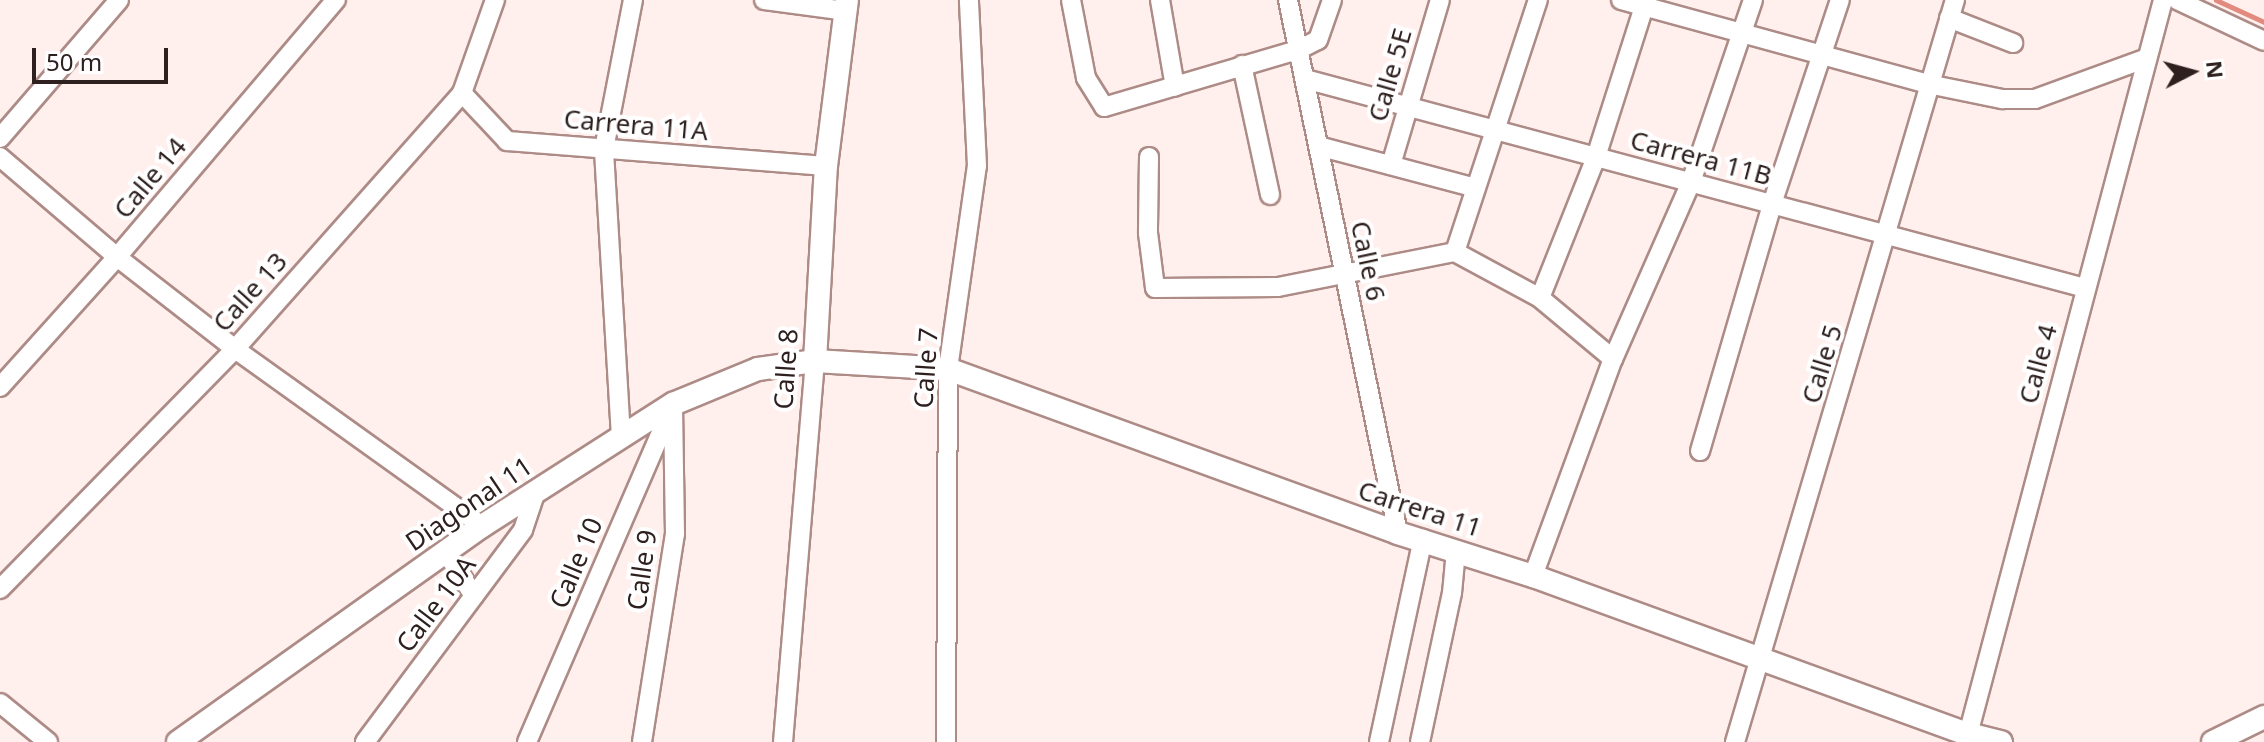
<!DOCTYPE html>
<style>
body{margin:0}
#map{position:relative;width:2264px;height:742px;overflow:hidden;background:#fff0ee;font-family:"Noto Sans",sans-serif}
div>[style]{position:absolute}
[style*='--x']{left:calc(var(--x)*1px);top:calc(var(--y)*1px);width:calc(var(--w)*1px);rotate:calc(var(--a)*1deg)}
.stream>*{height:5px;margin:-2.5px;padding:0 2.5px;transform-origin:2.5px;border-radius:2.5px;background:#e28a7d}
.roads{filter:drop-shadow(2px 0 #ad8b86) drop-shadow(-2px 0 #ad8b86) drop-shadow(0 2px #ad8b86) drop-shadow(0 -2px #ad8b86)}
.minor>*{height:18px;margin:-9px;padding:0 9px;transform-origin:9px;border-radius:9px;background:#fff}
.tertiary>*{height:22px;margin:-11px;padding:0 11px;transform-origin:11px;border-radius:11px;background:#fff}
span{translate:-50% -50%;white-space:nowrap;text-align:center;line-height:1.15;-webkit-text-stroke:8px #fff;paint-order:stroke}
.street-label{font-size:26px;color:#2d201e}
.north{position:absolute;left:2152px;top:32px;width:80px;height:80px;-webkit-text-stroke:6px #fff;paint-order:stroke;rotate:84deg;font-size:22px;font-weight:700;line-height:32px;text-align:center;color:#2d201e}
.north::after{content:'';display:block;margin:auto;width:28px;height:36px;background:#2d201e;clip-path:polygon(50% 0,100% 100%,50% 72%,0 100%)}
.scale{position:absolute;left:32px;top:48px;width:136px;height:36px;box-sizing:border-box;border:4px solid #2d201e;border-top:0;padding-left:10px;font-size:24px;line-height:28px;white-space:nowrap;color:#2d201e;-webkit-text-stroke:6px #fff;paint-order:stroke}
</style>
<div id="map">
<div class="stream">
<i style="--x:2216;--y:0;--w:53;--a:24.6"></i>
</div>
<div class="roads">
<div class="minor">
<i style="--x:764;--y:0;--w:82;--a:7.7"></i>
<i style="--x:1071;--y:0;--w:79;--a:79.1"></i>
<i style="--x:1086;--y:78;--w:34;--a:58"></i>
<i style="--x:1104;--y:107;--w:202;--a:-16.4"></i>
<i style="--x:1298;--y:50;--w:22;--a:-27"></i>
<i style="--x:1318;--y:40;--w:42;--a:-70.7"></i>
<i style="--x:1160;--y:0;--w:88;--a:80.2"></i>
<i style="--x:1288;--y:0;--w:544;--a:78.34"></i>
<i style="--x:1621;--y:0;--w:318;--a:15.3"></i>
<i style="--x:1928;--y:84;--w:76;--a:11.5"></i>
<i style="--x:2002;--y:99;--w:33;--a:0"></i>
<i style="--x:2035;--y:99;--w:119;--a:-20.1"></i>
<i style="--x:2177;--y:0;--w:96;--a:25.2"></i>
<i style="--x:1949;--y:18;--w:69;--a:21.3"></i>
<i style="--x:1242;--y:65;--w:133;--a:77.8"></i>
<i style="--x:1305;--y:79;--w:808;--a:15"></i>
<i style="--x:462;--y:93;--w:66;--a:46.8"></i>
<i style="--x:507;--y:141;--w:320;--a:4.5"></i>
<i style="--x:0;--y:138;--w:182;--a:-49.2"></i>
<i style="--x:1318;--y:146;--w:163;--a:14.9"></i>
<i style="--x:0;--y:157;--w:154;--a:40.5"></i>
<i style="--x:117;--y:257;--w:150;--a:37.9"></i>
<i style="--x:235;--y:349;--w:304;--a:35.6"></i>
<i style="--x:1149;--y:157;--w:76;--a:90.8"></i>
<i style="--x:1148;--y:233;--w:55;--a:82.7"></i>
<i style="--x:1155;--y:288;--w:123;--a:-0.5"></i>
<i style="--x:1278;--y:287;--w:180;--a:-11.2"></i>
<i style="--x:1455;--y:252;--w:97;--a:28.4"></i>
<i style="--x:1540;--y:298;--w:95;--a:39.9"></i>
<i style="--x:1391;--y:165;--w:172;--a:-73.5"></i>
<i style="--x:1455;--y:252;--w:265;--a:-71.8"></i>
<i style="--x:1540;--y:298;--w:152;--a:-68.3"></i>
<i style="--x:1596;--y:157;--w:165;--a:-72.3"></i>
<i style="--x:0;--y:387;--w:175;--a:-48"></i>
<i style="--x:117;--y:257;--w:338;--a:-49.6"></i>
<i style="--x:621;--y:437;--w:289;--a:-93.4"></i>
<i style="--x:604;--y:149;--w:152;--a:-79"></i>
<i style="--x:1700;--y:451;--w:257;--a:-73.7"></i>
<i style="--x:1772;--y:204;--w:215;--a:-71.6"></i>
<i style="--x:446;--y:552;--w:52;--a:57.5"></i>
<i style="--x:1533;--y:576;--w:231;--a:-69.8"></i>
<i style="--x:1613;--y:359;--w:193;--a:-66.2"></i>
<i style="--x:1691;--y:182;--w:192;--a:-71.2"></i>
<i style="--x:0;--y:589;--w:336;--a:-45.6"></i>
<i style="--x:235;--y:349;--w:342;--a:-48.4"></i>
<i style="--x:462;--y:93;--w:99;--a:-70.5"></i>
<i style="--x:0;--y:703;--w:62;--a:39.1"></i>
<i style="--x:365;--y:742;--w:264;--a:-53.3"></i>
<i style="--x:523;--y:530;--w:41;--a:-71.6"></i>
<i style="--x:527;--y:742;--w:368;--a:-66.6"></i>
<i style="--x:642;--y:742;--w:211;--a:-81"></i>
<i style="--x:675;--y:534;--w:123;--a:-90.9"></i>
<i style="--x:783;--y:742;--w:382;--a:-85.2"></i>
<i style="--x:946;--y:742;--w:373;--a:-89.7"></i>
<i style="--x:948;--y:369;--w:205;--a:-81.9"></i>
<i style="--x:977;--y:166;--w:166;--a:-92.8"></i>
<i style="--x:1379;--y:742;--w:208;--a:-77.8"></i>
<i style="--x:1420;--y:742;--w:152;--a:-77.9"></i>
<i style="--x:1452;--y:593;--w:42;--a:-84.6"></i>
<i style="--x:1735;--y:742;--w:774;--a:-73.49"></i>
<i style="--x:1966;--y:742;--w:768;--a:-75.13"></i>
</div>
<div class="tertiary">
<i style="--x:815;--y:361;--w:195;--a:-86.8"></i>
<i style="--x:826;--y:166;--w:167;--a:-82.8"></i>
<i style="--x:178;--y:742;--w:373;--a:-35.4"></i>
<i style="--x:482;--y:526;--w:227;--a:-32.6"></i>
<i style="--x:673;--y:404;--w:92;--a:-22.4"></i>
<i style="--x:758;--y:369;--w:58;--a:-8"></i>
<i style="--x:815;--y:361;--w:133;--a:3.4"></i>
<i style="--x:948;--y:369;--w:479;--a:20"></i>
<i style="--x:1398;--y:533;--w:142;--a:17.7"></i>
<i style="--x:1533;--y:576;--w:463;--a:20"></i>
<i style="--x:1968;--y:734;--w:34;--a:14"></i>
<i style="--x:2213;--y:742;--w:57;--a:-26.1"></i>
</div>
</div>
<div class="street-label">
<span style="left:1390px;top:75px;rotate:-74deg">Calle 5E</span>
<span style="left:636px;top:125px;rotate:5deg">Carrera 11A</span>
<span style="left:1701px;top:158px;rotate:15deg">Carrera 11B</span>
<span style="left:150px;top:178px;rotate:-50deg">Calle 14</span>
<span style="left:1368px;top:261px;rotate:78deg">Calle 6</span>
<span style="left:250px;top:292px;rotate:-48deg">Calle 13</span>
<span style="left:1822px;top:364px;rotate:-73deg">Calle 5</span>
<span style="left:2038px;top:364px;rotate:-75deg">Calle 4</span>
<span style="left:926px;top:368px;rotate:-86deg">Calle 7</span>
<span style="left:786px;top:369px;rotate:-86deg">Calle 8</span>
<span style="left:469px;top:504px;rotate:-34deg">Diagonal 11</span>
<span style="left:1420px;top:509px;rotate:18deg">Carrera 11</span>
<span style="left:576px;top:563px;rotate:-67deg">Calle 10</span>
<span style="left:642px;top:570px;rotate:-82deg">Calle 9</span>
<span style="left:436px;top:604px;rotate:-53deg">Calle 10A</span>
</div>
<div class="north">N</div>
<div class="scale">50 m</div>
</div>
